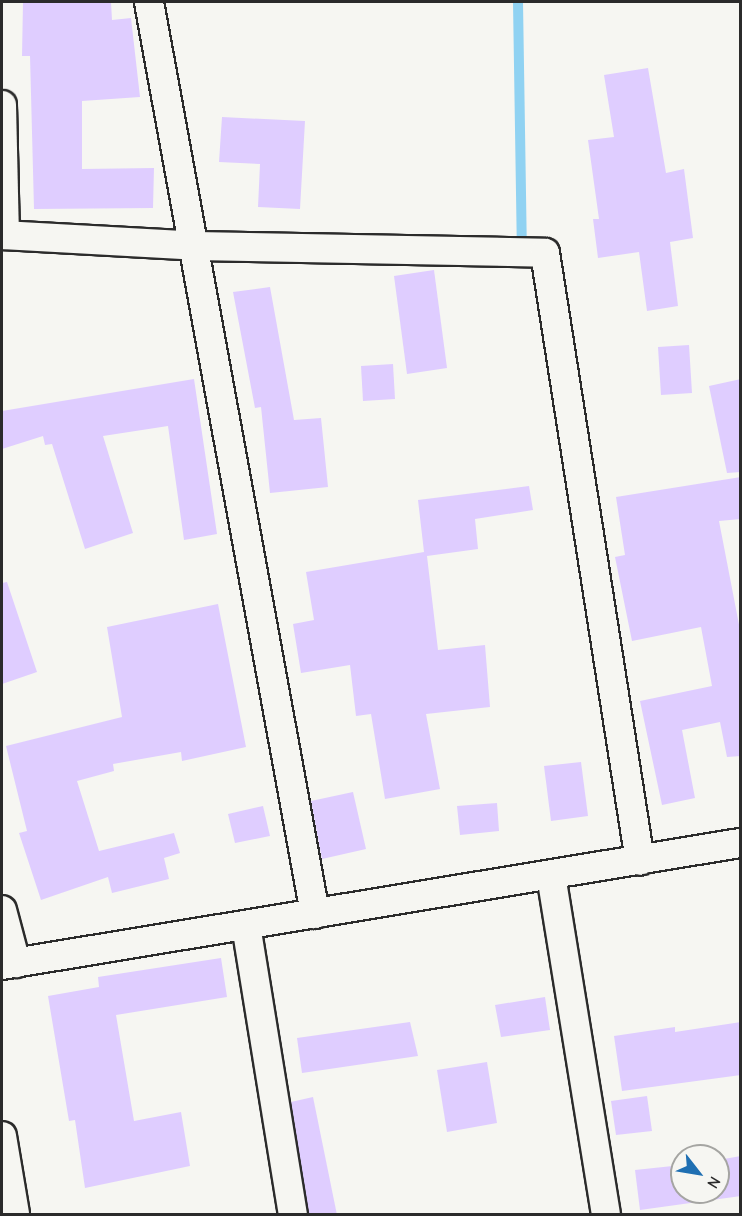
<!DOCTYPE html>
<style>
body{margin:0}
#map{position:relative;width:742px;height:1216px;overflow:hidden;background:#f6f6f2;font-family:"Comic Neue",sans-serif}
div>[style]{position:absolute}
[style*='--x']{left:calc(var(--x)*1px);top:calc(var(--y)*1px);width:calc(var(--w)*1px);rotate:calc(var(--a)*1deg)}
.stream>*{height:10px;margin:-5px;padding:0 5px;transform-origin:5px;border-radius:5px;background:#90d2f2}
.building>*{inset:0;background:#dfcdff}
.roads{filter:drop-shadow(2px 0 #2b2b2b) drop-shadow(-2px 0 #2b2b2b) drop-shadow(0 2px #2b2b2b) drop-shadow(0 -2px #2b2b2b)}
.minor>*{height:28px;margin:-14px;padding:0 14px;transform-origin:14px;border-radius:14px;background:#f6f6f2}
span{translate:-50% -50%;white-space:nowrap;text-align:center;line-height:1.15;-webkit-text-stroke:4.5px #f6f6f2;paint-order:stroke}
.frame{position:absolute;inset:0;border:3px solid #2b2b2b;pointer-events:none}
.north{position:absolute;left:670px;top:1144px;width:60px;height:60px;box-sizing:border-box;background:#f6f6f2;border:2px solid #a5a5a2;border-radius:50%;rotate:121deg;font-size:16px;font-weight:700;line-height:24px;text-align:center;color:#2b2b2b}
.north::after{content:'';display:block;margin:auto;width:21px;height:27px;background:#1f6fb2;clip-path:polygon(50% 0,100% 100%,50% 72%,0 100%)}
</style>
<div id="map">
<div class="stream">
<i style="--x:518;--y:2;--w:247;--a:89.1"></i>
</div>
<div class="building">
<i style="clip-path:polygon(23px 2px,111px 2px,112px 20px,131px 18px,140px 97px,82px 101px,82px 169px,154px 168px,153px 208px,34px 209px,30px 56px,22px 56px)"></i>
<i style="clip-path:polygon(648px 68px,666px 173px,684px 169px,693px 238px,670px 242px,678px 306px,647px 311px,639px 252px,598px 258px,593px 219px,599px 219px,588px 140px,614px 137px,604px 75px)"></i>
<i style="clip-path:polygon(222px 117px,305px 121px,300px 209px,258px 207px,260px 164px,219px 162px)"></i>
<i style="clip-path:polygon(434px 270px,447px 368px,407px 374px,394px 276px)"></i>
<i style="clip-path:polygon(270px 287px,294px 420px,321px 418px,328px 487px,270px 493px,261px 407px,255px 408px,233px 292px)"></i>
<i style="clip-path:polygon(689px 345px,692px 393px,661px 395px,658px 347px)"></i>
<i style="clip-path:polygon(393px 364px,395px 399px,363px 401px,361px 366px)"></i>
<i style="clip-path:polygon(194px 379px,217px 534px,184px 540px,168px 426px,103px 436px,133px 533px,85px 549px,52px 444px,45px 445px,43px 436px,2px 449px,2px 411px)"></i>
<i style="clip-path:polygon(741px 379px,741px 472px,727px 473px,709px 386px)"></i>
<i style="clip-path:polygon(741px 477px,741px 519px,719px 521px,741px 635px,741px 756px,727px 757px,720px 722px,682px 730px,695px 798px,662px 805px,640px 701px,712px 686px,701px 627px,632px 641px,615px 557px,625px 555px,616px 497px)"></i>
<i style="clip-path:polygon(529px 486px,533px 510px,475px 519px,478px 549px,427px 556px,438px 650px,485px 645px,490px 707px,426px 714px,440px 789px,385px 799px,371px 714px,356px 716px,350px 665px,301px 673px,293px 624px,314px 620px,306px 572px,424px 552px,418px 500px)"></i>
<i style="clip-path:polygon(7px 582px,37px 672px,2px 684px,2px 583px)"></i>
<i style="clip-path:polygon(218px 604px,246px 747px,182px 761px,181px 752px,113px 764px,114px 771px,77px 781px,99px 851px,174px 833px,180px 853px,164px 858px,169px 879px,112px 893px,108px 877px,41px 900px,19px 833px,27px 831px,6px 746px,122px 717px,107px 627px)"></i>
<i style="clip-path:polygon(581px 762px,588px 816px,551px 821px,544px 766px)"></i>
<i style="clip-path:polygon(353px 792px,366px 849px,322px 859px,311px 801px)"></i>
<i style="clip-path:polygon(497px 803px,499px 831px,460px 835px,457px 806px)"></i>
<i style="clip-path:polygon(263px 806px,270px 836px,235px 843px,228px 814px)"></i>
<i style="clip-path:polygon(221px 958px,227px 997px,116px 1015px,134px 1121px,181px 1112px,190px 1166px,85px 1188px,75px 1120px,69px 1121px,48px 996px,99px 987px,98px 977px)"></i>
<i style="clip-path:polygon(545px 997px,550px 1030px,501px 1037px,495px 1005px)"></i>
<i style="clip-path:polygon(410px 1022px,418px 1056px,302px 1073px,297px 1038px)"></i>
<i style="clip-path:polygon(741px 1022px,741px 1075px,622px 1091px,614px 1036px,675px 1027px,675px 1032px)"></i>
<i style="clip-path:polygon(487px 1062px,497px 1123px,447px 1132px,437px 1070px)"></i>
<i style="clip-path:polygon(647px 1096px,652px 1131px,616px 1135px,611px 1101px)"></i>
<i style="clip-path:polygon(313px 1097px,337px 1215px,309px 1215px,291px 1102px)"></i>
<i style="clip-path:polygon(741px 1156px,741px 1196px,640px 1210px,635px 1170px,682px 1165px,682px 1192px,718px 1192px,718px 1160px)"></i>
</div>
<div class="roads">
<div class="minor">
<i style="--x:149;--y:2;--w:927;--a:79.68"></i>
<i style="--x:2;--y:105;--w:130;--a:88.7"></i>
<i style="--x:2;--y:235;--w:194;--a:3.2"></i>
<i style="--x:196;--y:246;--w:349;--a:1.1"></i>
<i style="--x:545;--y:253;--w:615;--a:81.12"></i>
<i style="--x:551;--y:875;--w:343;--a:80.8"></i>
<i style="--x:2;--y:910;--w:55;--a:75.2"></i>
<i style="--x:246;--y:925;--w:293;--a:80.8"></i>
<i style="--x:2;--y:965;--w:748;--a:-9.39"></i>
<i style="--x:2;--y:1136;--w:79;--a:80.5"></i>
</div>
</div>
<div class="frame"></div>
<div class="north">N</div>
</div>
